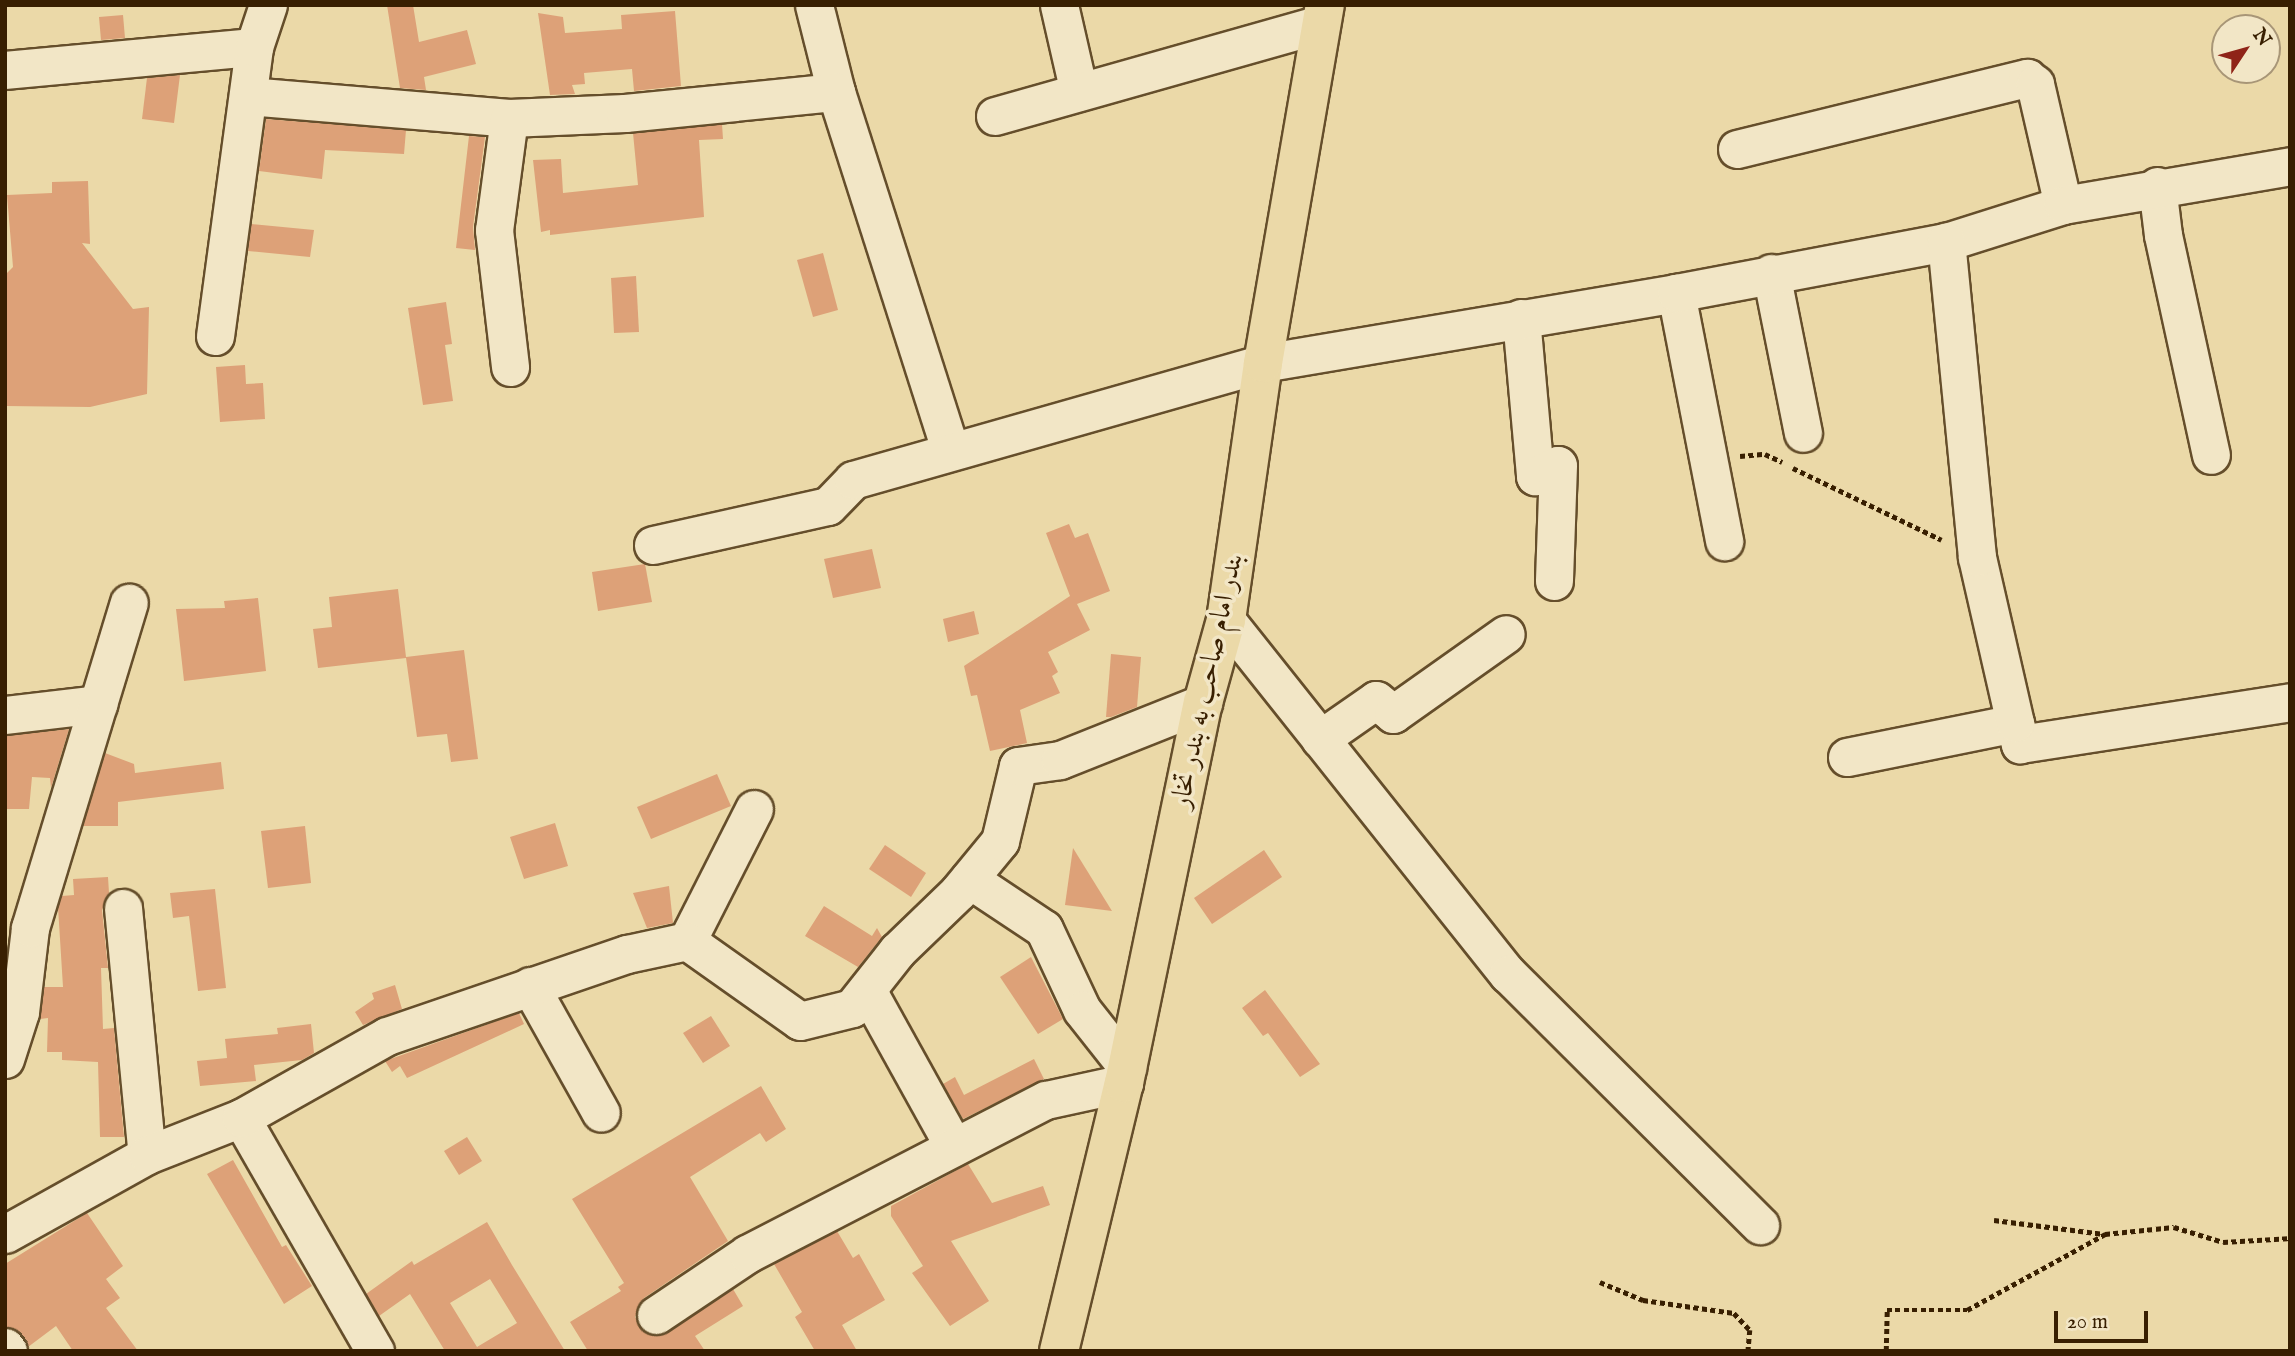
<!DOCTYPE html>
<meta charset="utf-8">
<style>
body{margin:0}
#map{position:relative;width:2295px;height:1356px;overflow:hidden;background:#ebd9a8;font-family:"IM FELL English",Amiri,serif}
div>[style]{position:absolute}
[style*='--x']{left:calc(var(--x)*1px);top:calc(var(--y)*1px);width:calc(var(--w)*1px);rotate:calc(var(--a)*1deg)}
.building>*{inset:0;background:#dda178}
.path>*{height:4.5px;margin-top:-2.25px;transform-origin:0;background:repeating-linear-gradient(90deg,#381f01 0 5px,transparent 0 8.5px)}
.roads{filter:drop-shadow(2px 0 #654e2b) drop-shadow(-2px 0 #654e2b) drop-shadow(0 2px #654e2b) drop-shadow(0 -2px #654e2b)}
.minor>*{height:37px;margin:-18.5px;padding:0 18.5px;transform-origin:18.5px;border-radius:18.5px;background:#f2e6c6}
.major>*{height:38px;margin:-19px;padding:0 19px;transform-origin:19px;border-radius:19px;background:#ebd9a8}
span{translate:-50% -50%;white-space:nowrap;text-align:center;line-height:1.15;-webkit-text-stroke:7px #f2e6c6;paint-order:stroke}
.street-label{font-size:28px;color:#381f01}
.frame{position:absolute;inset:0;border:7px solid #381f01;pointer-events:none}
.north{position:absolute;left:2211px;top:14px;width:70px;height:70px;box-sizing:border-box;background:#f2e6c6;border:2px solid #a89677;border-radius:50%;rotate:54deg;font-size:19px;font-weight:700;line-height:28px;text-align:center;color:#381f01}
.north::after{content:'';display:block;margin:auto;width:24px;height:32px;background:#8f2418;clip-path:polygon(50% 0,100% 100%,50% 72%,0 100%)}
.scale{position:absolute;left:2054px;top:1311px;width:94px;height:32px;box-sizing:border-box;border:4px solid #381f01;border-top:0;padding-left:9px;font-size:21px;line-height:24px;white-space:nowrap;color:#381f01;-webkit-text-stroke:5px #f2e6c6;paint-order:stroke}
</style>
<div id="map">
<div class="building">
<i style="clip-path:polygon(387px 5px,413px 5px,419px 42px,467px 30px,476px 64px,424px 77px,426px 90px,400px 88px)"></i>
<i style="clip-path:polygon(675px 11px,681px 86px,634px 91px,632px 69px,584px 73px,585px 84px,572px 85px,575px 94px,550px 95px,538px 13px,563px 17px,565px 33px,622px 29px,621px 15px)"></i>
<i style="clip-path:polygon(123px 15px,125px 38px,101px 40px,99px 17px)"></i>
<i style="clip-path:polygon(180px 75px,174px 123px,142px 119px,147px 78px)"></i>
<i style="clip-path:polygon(266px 119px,406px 130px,404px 154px,325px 150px,322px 179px,259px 171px)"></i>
<i style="clip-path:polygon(722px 124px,723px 139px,699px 140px,704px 217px,550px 235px,550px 230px,541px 232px,533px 160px,561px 159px,563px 193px,638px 185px,633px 133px)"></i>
<i style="clip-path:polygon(469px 136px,485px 137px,473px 227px,475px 250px,456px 248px)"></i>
<i style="clip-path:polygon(88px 181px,90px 244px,82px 243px,133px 309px,149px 307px,147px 394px,90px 407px,5px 406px,5px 275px,13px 267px,7px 195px,52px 193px,52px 182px)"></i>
<i style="clip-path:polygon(251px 224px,314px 230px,310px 257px,248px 251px)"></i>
<i style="clip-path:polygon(823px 253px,838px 310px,813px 317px,797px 260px)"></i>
<i style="clip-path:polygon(636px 276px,639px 332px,614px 333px,611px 278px)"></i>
<i style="clip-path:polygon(446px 302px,452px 344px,445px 345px,453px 401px,423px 405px,408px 308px)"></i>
<i style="clip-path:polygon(245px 365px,246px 384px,263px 383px,265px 419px,220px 422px,216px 367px)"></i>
<i style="clip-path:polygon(1069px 524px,1075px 538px,1088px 533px,1110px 591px,1077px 604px,1090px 630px,1048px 652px,1058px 672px,1052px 676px,1060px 693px,1020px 710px,1027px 743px,990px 751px,977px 695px,971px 696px,964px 666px,1070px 596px,1046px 533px)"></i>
<i style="clip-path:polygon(872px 549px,881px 588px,833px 598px,824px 559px)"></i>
<i style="clip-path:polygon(645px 564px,652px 602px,598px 611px,592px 572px)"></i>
<i style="clip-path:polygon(398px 589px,406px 657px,464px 650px,478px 759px,451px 762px,447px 734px,417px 737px,406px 658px,318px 668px,313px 629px,332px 627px,329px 597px)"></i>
<i style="clip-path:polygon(258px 598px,266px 671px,184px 681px,176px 609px,225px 608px,224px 601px)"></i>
<i style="clip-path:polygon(974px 611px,979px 634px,948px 642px,943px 619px)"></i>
<i style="clip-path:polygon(1111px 654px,1141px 657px,1137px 707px,1111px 717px,1106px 717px)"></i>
<i style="clip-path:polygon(69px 729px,51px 788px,50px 778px,32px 777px,29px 809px,5px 809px,5px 736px)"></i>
<i style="clip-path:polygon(105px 753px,134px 764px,135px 773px,221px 762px,224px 789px,118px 802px,118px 826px,83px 826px)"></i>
<i style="clip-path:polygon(717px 774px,731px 806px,651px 839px,637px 807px)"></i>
<i style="clip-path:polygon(555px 823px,568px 866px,524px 879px,510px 837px)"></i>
<i style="clip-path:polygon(305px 826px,311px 883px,268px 888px,261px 831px)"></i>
<i style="clip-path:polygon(885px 845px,926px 873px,911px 897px,869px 869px)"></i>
<i style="clip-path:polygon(1073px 848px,1112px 911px,1065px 905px)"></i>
<i style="clip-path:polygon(1264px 850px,1282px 877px,1212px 924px,1194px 898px)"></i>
<i style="clip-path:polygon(108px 877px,109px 893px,102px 910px,108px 968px,101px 968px,103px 1029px,114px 1028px,124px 1137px,100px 1137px,98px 1062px,62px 1060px,62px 1052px,47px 1052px,48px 1018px,40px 1019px,44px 987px,63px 987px,58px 907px,62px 896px,74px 895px,73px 879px)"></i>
<i style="clip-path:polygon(669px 886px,673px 923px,647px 928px,633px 893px)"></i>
<i style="clip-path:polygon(215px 889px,226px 988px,198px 991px,189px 916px,173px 918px,170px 893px)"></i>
<i style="clip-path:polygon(824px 906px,872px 936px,877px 928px,882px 937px,858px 967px,805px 936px)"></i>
<i style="clip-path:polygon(1031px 957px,1063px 1019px,1038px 1034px,1000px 977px)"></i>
<i style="clip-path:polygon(395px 985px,402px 1009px,363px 1025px,355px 1012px,374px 999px,372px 993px)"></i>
<i style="clip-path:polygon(1265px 990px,1320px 1064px,1300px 1077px,1268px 1033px,1263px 1036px,1242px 1008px)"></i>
<i style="clip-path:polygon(519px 1013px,524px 1024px,407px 1078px,400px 1066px,392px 1072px,385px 1061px)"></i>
<i style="clip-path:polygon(711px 1016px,730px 1046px,703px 1063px,683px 1033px)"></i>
<i style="clip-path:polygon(311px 1024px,314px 1053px,302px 1060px,254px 1065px,256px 1081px,200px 1086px,197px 1061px,227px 1058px,225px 1039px,278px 1034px,277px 1028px)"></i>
<i style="clip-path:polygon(1034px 1059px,1044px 1079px,963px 1119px,943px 1084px,955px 1077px,964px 1095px)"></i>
<i style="clip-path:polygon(761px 1086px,786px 1129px,766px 1142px,760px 1133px,690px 1177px,728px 1241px,644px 1298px,635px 1317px,646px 1333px,658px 1336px,733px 1289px,743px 1306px,695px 1336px,705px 1351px,588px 1351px,570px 1322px,621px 1291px,618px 1287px,624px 1283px,572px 1199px)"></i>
<i style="clip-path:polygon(467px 1137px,482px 1161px,459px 1175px,444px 1151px)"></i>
<i style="clip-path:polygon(233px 1160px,282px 1247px,286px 1245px,312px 1286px,284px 1304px,207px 1174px)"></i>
<i style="clip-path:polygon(968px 1164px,992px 1203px,1043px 1186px,1050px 1205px,951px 1241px,989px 1301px,950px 1326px,912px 1273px,923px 1266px,891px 1216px,891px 1206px)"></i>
<i style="clip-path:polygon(87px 1213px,123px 1266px,106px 1279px,120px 1298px,106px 1308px,138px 1351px,73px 1351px,56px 1326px,28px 1347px,21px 1334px,5px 1326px,5px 1264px)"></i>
<i style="clip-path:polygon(evenodd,487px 1222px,512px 1265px,565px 1351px,445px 1351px,410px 1294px,379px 1316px,366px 1294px,412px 1261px,414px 1265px,487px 1222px,490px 1279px,517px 1323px,477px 1347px,450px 1303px,490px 1279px)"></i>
<i style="clip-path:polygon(837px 1231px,853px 1258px,859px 1254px,885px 1300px,842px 1325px,857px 1351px,815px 1351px,795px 1317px,802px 1312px,774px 1264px)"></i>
</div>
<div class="path">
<i style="--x:1740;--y:456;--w:25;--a:-5"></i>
<i style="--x:1765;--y:454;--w:19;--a:25"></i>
<i style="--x:1793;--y:468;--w:165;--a:25.8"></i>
<i style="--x:1994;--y:1220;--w:111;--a:7.3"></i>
<i style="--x:1600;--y:1282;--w:47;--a:22.7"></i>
<i style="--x:1643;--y:1300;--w:92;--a:8.1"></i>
<i style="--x:1734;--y:1313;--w:23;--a:47"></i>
<i style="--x:1750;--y:1330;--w:21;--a:95"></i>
<i style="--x:1886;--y:1351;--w:41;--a:-88.6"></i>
<i style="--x:1887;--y:1310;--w:80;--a:0"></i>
<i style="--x:1967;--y:1310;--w:158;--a:-28.8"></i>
<i style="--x:2105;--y:1234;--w:69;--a:-5.8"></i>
<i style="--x:2174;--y:1227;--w:51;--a:17"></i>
<i style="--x:2223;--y:1242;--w:67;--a:-3.4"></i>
</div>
<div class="roads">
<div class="minor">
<i style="--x:814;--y:5;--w:90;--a:75.8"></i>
<i style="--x:836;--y:92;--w:376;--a:72.3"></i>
<i style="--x:1059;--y:5;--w:89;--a:77.1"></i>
<i style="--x:5;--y:70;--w:250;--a:-5.3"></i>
<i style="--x:248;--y:96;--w:262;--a:4.8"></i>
<i style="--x:509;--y:118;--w:116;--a:-2.5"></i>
<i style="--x:625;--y:113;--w:212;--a:-5.7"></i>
<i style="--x:995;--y:116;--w:338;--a:-15.8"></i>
<i style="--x:509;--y:118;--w:113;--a:97.6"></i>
<i style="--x:494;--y:230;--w:138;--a:83.3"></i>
<i style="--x:1737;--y:149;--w:299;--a:-13.8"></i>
<i style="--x:2027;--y:78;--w:10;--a:37"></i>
<i style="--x:2035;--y:84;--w:124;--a:77"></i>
<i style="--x:2157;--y:186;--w:49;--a:83"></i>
<i style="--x:2163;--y:235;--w:225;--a:77.7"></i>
<i style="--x:1771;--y:273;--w:163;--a:78.7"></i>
<i style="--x:1676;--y:293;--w:253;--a:79"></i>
<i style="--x:1521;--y:318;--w:159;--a:84.9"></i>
<i style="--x:1535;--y:476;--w:25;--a:-26"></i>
<i style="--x:1558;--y:465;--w:116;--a:92"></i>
<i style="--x:215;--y:336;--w:292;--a:-82.3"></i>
<i style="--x:254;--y:47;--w:44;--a:-71.6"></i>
<i style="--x:653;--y:545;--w:179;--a:-12.6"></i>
<i style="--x:828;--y:506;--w:36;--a:-46"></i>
<i style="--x:853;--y:480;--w:426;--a:-15.9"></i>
<i style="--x:1263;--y:363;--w:419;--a:-9.6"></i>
<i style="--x:1676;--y:293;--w:275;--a:-10.7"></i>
<i style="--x:1946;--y:242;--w:123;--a:-17.5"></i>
<i style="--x:2063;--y:205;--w:230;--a:-9.7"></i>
<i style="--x:1226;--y:620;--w:453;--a:51.5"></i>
<i style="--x:1508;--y:974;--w:356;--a:44.9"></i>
<i style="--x:5;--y:715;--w:94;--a:-6.7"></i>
<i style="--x:2015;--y:723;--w:22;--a:77"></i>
<i style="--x:2020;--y:744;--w:273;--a:-8.8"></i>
<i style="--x:1320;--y:739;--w:68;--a:-34.9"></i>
<i style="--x:1376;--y:700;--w:22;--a:39"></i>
<i style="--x:1393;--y:714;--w:138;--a:-35.3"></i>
<i style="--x:1847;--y:757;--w:171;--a:-11.4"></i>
<i style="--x:2015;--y:723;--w:170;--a:-102.9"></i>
<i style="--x:1977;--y:557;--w:317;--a:-95.6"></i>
<i style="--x:969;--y:879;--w:90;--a:33.7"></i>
<i style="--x:1044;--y:929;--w:89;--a:64.9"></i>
<i style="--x:1082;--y:1010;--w:73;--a:51.7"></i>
<i style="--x:123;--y:908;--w:248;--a:84.5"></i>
<i style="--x:687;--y:941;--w:148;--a:-63.1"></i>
<i style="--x:530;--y:986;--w:145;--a:60.8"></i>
<i style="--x:867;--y:990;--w:179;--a:61"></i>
<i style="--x:5;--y:1059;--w:49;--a:-72.3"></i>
<i style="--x:20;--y:1012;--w:85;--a:-83.2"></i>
<i style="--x:30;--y:928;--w:340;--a:-73.1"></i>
<i style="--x:241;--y:1118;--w:269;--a:60.1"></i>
<i style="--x:5;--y:1234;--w:162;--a:-29.1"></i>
<i style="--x:147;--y:1155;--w:101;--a:-21.5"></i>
<i style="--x:241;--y:1118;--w:167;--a:-29.3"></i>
<i style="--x:387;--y:1036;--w:254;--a:-18.9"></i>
<i style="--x:627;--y:954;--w:61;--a:-12.2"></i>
<i style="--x:687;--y:941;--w:138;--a:35.3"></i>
<i style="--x:800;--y:1021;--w:54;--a:-14"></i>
<i style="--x:852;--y:1008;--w:73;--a:-51.7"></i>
<i style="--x:897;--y:951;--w:85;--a:-44"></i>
<i style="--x:958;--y:892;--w:66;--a:-50.5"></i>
<i style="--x:1000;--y:841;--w:77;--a:-76.5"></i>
<i style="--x:1018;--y:766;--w:42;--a:-8.1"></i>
<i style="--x:1060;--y:760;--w:154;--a:-21.7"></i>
<i style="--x:656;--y:1315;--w:110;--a:-33.8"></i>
<i style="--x:747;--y:1254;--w:336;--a:-27.3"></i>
<i style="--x:1046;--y:1100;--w:80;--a:-12.3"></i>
<i style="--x:5;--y:1347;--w:5;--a:53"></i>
</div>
<div class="major">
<i style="--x:1059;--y:1351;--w:276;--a:-76.4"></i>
<i style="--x:1124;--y:1083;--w:388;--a:-78.3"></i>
<i style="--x:1203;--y:703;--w:86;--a:-74.5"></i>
<i style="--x:1226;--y:620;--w:260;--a:-81.8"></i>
<i style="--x:1263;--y:363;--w:363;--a:-80.2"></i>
</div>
</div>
<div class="street-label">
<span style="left:1208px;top:681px;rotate:-78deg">بندر امام صاحب به بندر تخار</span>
</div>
<div class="frame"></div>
<div class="north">N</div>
<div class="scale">20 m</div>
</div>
